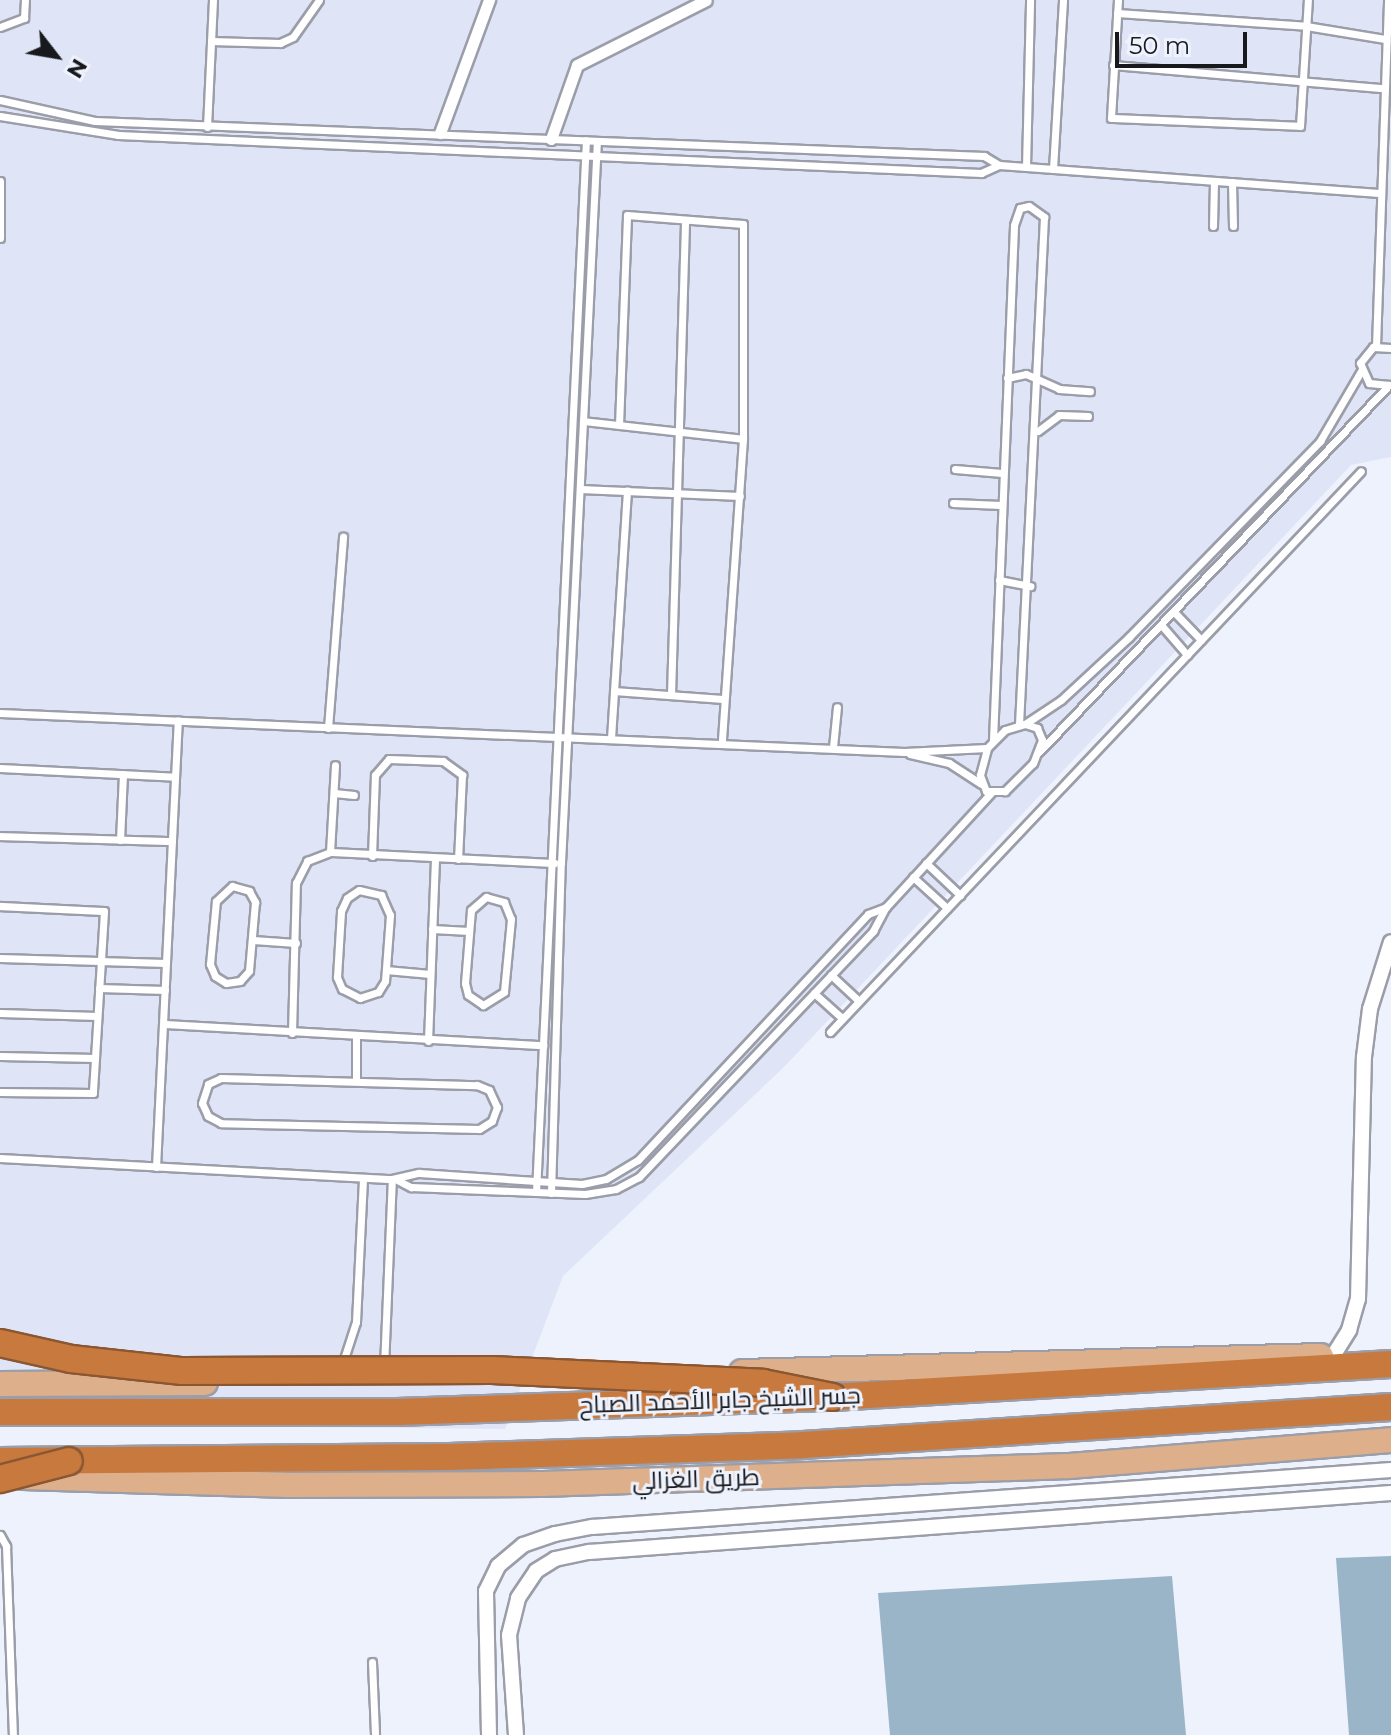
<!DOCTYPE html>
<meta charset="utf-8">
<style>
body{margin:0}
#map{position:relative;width:1391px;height:1735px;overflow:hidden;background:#eef2fd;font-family:Montserrat,Cairo,sans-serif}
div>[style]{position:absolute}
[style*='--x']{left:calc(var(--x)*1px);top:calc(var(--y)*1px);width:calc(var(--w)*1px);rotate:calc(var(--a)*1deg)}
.built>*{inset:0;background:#dfe5f7}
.water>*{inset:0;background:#9ab5c8}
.roads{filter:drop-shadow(2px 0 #9b9ea9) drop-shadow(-2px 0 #9b9ea9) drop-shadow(0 2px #9b9ea9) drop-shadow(0 -2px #9b9ea9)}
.service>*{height:7px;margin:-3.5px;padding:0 3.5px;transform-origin:3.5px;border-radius:3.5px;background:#fff}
.pedestrian>*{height:11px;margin:-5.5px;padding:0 5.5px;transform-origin:5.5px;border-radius:5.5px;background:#fff}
.minor>*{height:14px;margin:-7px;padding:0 7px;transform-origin:7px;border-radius:7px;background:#fff}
.primary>*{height:24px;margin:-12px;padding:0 12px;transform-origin:12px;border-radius:12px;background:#deaf8b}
.motorway>*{height:26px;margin:-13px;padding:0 13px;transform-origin:13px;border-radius:13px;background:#c8793e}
.bridges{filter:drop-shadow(2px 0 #8a5732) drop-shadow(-2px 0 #8a5732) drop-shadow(0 2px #8a5732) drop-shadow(0 -2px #8a5732)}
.motorway-bridge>*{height:26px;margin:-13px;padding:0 13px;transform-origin:13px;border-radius:13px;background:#c8793e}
span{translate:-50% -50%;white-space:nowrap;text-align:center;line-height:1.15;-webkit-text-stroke:6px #eef2fd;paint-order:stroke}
.street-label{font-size:24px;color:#17191d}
.north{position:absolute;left:16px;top:16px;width:80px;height:80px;-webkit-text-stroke:6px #eef2fd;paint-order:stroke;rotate:121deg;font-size:22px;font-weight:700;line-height:32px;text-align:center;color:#17191d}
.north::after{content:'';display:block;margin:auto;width:28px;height:36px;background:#17191d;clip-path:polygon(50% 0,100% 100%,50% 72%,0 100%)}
.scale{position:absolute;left:1115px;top:32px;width:132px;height:36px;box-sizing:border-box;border:4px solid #17191d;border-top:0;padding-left:10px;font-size:24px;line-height:28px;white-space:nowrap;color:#17191d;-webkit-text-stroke:6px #eef2fd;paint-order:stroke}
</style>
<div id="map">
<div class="built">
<i style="clip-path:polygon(0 0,1391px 0,1391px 457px,1351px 465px,784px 1067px,563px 1276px,505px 1429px,0 1424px)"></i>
</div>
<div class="water">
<i style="clip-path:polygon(1391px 1556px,1391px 1735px,1349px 1735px,1336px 1558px)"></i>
<i style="clip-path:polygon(1172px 1576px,1186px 1735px,890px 1735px,878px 1593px)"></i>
</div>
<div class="roads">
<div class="service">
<i style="--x:1118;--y:0;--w:118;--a:93.4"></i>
<i style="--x:1111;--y:118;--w:189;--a:2.4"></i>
<i style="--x:1300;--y:126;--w:126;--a:-86.4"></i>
<i style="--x:1117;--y:13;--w:189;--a:3.9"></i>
<i style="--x:1306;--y:26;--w:80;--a:9.3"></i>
<i style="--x:0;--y:27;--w:26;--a:-21"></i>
<i style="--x:24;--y:18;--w:18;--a:-87"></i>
<i style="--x:211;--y:41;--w:69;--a:1.7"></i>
<i style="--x:280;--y:43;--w:14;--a:-25"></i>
<i style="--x:293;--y:37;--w:45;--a:-54.9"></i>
<i style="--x:1113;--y:65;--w:271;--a:4.9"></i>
<i style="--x:0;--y:100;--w:97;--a:12.5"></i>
<i style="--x:95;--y:121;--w:890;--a:2.25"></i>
<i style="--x:984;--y:156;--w:17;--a:31"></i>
<i style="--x:999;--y:165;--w:381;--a:4.2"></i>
<i style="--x:0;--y:116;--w:120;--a:9.1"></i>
<i style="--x:118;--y:135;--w:864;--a:2.52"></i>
<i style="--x:981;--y:173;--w:20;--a:-24"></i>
<i style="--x:207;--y:127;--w:127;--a:-87.3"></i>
<i style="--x:1026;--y:167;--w:167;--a:-88.6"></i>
<i style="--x:1053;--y:169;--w:169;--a:-86.6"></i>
<i style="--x:0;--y:181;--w:57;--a:90"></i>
<i style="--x:1232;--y:182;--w:44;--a:88.7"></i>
<i style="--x:1213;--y:226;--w:45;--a:-88.7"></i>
<i style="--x:1376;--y:346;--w:346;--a:-88"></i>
<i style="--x:1007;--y:378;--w:19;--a:-12"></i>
<i style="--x:1026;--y:374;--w:36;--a:24"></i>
<i style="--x:1059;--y:389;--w:31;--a:4"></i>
<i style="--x:1389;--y:385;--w:20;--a:-174"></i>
<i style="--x:1369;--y:383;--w:22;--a:-114"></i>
<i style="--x:1360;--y:363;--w:21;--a:-51"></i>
<i style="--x:1373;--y:347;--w:18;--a:3"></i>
<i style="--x:583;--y:421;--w:161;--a:6.4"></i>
<i style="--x:619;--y:425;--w:210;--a:-87.8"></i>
<i style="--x:627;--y:215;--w:116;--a:4.4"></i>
<i style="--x:743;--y:224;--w:215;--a:90"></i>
<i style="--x:743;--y:439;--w:305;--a:94"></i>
<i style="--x:1038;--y:431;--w:26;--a:-37"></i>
<i style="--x:1059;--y:415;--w:29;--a:2"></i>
<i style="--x:955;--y:469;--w:47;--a:4.9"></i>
<i style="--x:580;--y:489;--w:160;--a:2.5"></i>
<i style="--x:953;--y:503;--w:48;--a:2.4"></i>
<i style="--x:999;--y:580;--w:32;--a:11"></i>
<i style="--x:1176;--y:614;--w:36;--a:46"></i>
<i style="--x:1163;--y:627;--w:37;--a:49"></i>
<i style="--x:614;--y:691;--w:109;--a:4.2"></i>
<i style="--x:671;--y:695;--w:475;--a:-88.3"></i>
<i style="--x:0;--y:713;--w:905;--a:2.47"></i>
<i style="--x:904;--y:752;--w:83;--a:-2.8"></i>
<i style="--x:1025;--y:724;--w:43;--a:-33.7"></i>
<i style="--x:1061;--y:700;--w:93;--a:-42.8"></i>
<i style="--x:1129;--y:637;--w:274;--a:-45.7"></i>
<i style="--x:1320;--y:441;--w:81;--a:-59.6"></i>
<i style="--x:1025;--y:724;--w:13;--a:18"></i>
<i style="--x:1037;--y:728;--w:13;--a:67"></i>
<i style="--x:1042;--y:740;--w:25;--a:111"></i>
<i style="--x:1033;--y:763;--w:40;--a:135"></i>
<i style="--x:1005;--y:791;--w:19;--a:180"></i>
<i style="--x:986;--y:791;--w:17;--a:-111"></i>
<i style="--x:980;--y:775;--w:28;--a:-75"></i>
<i style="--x:987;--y:748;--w:25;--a:-45"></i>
<i style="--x:1005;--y:730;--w:21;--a:-17"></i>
<i style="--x:328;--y:728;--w:192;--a:-85.5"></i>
<i style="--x:611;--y:738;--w:248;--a:-86.3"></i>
<i style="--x:993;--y:740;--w:515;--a:-87.66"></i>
<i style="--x:1014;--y:225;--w:18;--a:-71"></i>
<i style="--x:1020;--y:208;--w:9;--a:-13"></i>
<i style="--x:1029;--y:206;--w:19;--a:36"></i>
<i style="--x:1044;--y:217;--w:509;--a:92.82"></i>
<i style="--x:833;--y:747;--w:40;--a:-84.3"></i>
<i style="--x:1039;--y:752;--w:507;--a:-46.36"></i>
<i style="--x:910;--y:754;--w:40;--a:13"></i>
<i style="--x:949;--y:763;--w:38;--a:33"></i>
<i style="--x:0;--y:768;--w:175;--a:2.9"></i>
<i style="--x:334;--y:793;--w:20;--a:6"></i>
<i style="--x:0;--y:836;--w:172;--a:1.7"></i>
<i style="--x:120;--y:840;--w:66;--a:-87.4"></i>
<i style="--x:330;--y:852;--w:87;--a:-86.7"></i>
<i style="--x:372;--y:856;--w:81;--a:-87.9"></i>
<i style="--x:375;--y:775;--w:21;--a:-49"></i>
<i style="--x:389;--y:759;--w:54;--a:2.1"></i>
<i style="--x:443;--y:761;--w:24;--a:36"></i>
<i style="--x:462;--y:775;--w:84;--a:92.7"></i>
<i style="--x:926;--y:863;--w:47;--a:43.3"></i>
<i style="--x:913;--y:877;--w:46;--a:42.4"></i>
<i style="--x:232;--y:886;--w:18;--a:16"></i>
<i style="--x:249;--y:891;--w:13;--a:61"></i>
<i style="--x:255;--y:902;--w:69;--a:95"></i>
<i style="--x:249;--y:971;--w:13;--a:132"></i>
<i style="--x:240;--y:981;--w:14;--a:172"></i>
<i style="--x:226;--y:983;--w:13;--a:-148"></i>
<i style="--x:215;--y:976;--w:13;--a:-113"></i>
<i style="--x:210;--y:964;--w:63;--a:-84.6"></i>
<i style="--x:216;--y:901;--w:22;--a:-43"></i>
<i style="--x:359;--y:890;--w:23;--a:13"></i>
<i style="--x:381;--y:895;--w:22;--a:66"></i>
<i style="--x:390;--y:915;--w:66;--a:94.3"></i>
<i style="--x:385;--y:981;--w:13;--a:122"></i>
<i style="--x:378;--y:992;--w:19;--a:162"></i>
<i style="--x:360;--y:998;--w:20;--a:-153"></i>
<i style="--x:342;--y:989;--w:13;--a:-113"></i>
<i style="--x:337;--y:977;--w:66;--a:-86.5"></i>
<i style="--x:341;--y:911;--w:14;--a:-65"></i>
<i style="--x:347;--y:898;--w:14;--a:-34"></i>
<i style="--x:486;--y:897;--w:19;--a:16"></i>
<i style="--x:504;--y:902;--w:18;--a:68"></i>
<i style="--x:511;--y:919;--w:73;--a:95.5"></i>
<i style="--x:504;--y:992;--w:25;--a:148"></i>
<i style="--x:483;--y:1005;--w:18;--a:-146"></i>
<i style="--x:468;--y:995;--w:12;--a:-104"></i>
<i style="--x:465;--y:983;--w:73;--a:-85.3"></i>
<i style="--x:471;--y:910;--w:20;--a:-41"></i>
<i style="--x:0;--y:906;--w:104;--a:2.8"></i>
<i style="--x:104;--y:911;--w:182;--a:93.5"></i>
<i style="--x:93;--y:1093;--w:93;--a:-179.4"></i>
<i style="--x:432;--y:929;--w:37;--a:3"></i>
<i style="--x:253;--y:940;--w:43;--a:4"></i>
<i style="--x:0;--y:958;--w:166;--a:1.7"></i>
<i style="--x:386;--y:970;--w:44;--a:5.2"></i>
<i style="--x:831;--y:975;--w:38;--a:43"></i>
<i style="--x:99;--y:988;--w:66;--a:1.7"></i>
<i style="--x:814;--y:993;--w:38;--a:42"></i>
<i style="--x:0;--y:1013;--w:97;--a:1.8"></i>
<i style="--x:164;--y:1024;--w:380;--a:3.2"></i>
<i style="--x:830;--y:1032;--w:772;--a:-46.57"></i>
<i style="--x:292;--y:1033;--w:150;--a:-88.5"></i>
<i style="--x:296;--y:883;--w:25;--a:-63"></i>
<i style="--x:307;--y:861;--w:25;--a:-21"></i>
<i style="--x:330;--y:852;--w:225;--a:2.8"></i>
<i style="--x:356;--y:1037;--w:44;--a:90"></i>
<i style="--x:428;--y:1041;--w:183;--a:-87.8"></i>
<i style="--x:0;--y:1056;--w:95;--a:1.2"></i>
<i style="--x:221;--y:1078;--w:256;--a:1.6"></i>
<i style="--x:477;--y:1085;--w:13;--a:23"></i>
<i style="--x:489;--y:1090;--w:19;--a:65"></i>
<i style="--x:497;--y:1107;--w:15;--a:110"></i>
<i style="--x:492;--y:1121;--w:15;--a:148"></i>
<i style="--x:479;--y:1129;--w:258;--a:-178.7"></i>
<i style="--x:221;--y:1123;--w:15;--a:-152"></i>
<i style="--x:208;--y:1116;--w:14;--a:-115"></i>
<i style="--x:202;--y:1103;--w:20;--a:-72"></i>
<i style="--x:208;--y:1084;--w:14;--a:-25"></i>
<i style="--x:0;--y:1158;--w:393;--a:3.1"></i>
<i style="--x:392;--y:1179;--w:28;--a:-13"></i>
<i style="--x:419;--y:1173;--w:163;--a:3.9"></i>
<i style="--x:582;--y:1184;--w:25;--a:-12"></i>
<i style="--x:606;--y:1179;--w:37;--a:-31"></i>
<i style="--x:638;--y:1160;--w:337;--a:-46.9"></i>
<i style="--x:868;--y:914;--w:19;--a:-21"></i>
<i style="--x:156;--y:1167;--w:447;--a:-87.2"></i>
<i style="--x:397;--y:1180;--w:16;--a:27"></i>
<i style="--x:411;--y:1187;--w:174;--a:2.3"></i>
<i style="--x:585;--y:1194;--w:31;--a:-9"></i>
<i style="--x:616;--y:1189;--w:26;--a:-28"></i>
<i style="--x:639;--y:1177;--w:340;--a:-46.4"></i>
<i style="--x:873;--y:931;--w:27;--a:-62"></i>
<i style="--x:886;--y:907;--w:155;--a:-47.4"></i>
<i style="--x:536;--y:1192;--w:1053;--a:-87.28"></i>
<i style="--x:551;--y:1193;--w:330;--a:-88.3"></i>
<i style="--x:561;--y:863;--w:723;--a:-87.15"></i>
<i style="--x:342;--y:1365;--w:45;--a:-72"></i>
<i style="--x:356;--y:1322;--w:144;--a:-87.2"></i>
<i style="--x:384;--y:1367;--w:188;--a:-87.6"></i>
<i style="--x:0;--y:1535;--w:13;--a:61"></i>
<i style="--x:6;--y:1546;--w:189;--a:87.9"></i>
<i style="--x:372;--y:1662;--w:73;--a:87.6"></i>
</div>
<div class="pedestrian">
<i style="--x:440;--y:133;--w:142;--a:-69.8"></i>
<i style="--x:551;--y:139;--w:78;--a:-70.6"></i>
<i style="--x:577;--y:65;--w:144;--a:-26.7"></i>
</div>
<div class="minor">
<i style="--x:1333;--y:1356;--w:31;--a:-58"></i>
<i style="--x:1349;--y:1330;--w:32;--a:-74"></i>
<i style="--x:1358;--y:1299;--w:242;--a:-88.6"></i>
<i style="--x:1364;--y:1057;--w:48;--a:-82.9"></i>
<i style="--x:1370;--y:1009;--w:70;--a:-72.6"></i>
<i style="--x:489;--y:1735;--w:144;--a:-91.2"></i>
<i style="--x:486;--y:1591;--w:28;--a:-64"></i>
<i style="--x:498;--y:1566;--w:33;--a:-40"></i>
<i style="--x:523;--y:1545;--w:34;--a:-19"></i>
<i style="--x:555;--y:1534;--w:38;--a:-11"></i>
<i style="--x:592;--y:1527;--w:801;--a:-4.08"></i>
<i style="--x:516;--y:1735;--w:100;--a:-94"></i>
<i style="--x:509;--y:1635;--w:38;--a:-76"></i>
<i style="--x:518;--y:1598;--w:32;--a:-56"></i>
<i style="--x:536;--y:1571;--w:22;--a:-32"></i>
<i style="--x:555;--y:1559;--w:35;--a:-12"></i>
<i style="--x:589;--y:1552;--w:804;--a:-4.21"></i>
</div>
<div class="primary">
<i style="--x:742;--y:1372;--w:579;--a:-1.58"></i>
<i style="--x:0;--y:1384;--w:205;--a:-0.3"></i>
<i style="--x:23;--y:1477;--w:266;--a:1.7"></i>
<i style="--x:289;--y:1485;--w:253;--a:-0.2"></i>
<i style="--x:542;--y:1484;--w:527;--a:-1.96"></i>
<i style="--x:1069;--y:1466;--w:323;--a:-4.6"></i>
</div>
<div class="motorway">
<i style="--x:0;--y:1412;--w:397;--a:0"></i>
<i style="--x:397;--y:1412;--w:436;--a:-2"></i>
<i style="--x:833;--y:1397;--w:559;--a:-3.38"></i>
<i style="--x:0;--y:1461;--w:449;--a:-0.5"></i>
<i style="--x:449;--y:1457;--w:354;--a:-1.9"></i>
<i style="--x:803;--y:1445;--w:589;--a:-3.7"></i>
</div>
</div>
<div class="bridges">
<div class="motorway-bridge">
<i style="--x:0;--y:1343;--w:73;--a:12.7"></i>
<i style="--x:71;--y:1359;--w:112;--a:6.2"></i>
<i style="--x:182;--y:1371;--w:310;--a:-0.2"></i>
<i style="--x:492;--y:1370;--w:271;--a:2.7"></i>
<i style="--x:763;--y:1383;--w:71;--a:11.3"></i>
<i style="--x:0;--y:1479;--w:71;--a:-14.6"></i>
</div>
</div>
<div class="street-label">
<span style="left:720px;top:1400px;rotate:-2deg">جسر الشيخ جابر الأحمد الصباح</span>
<span style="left:696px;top:1479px;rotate:-2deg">طريق الغزالي</span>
</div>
<div class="north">N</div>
<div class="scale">50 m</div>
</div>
